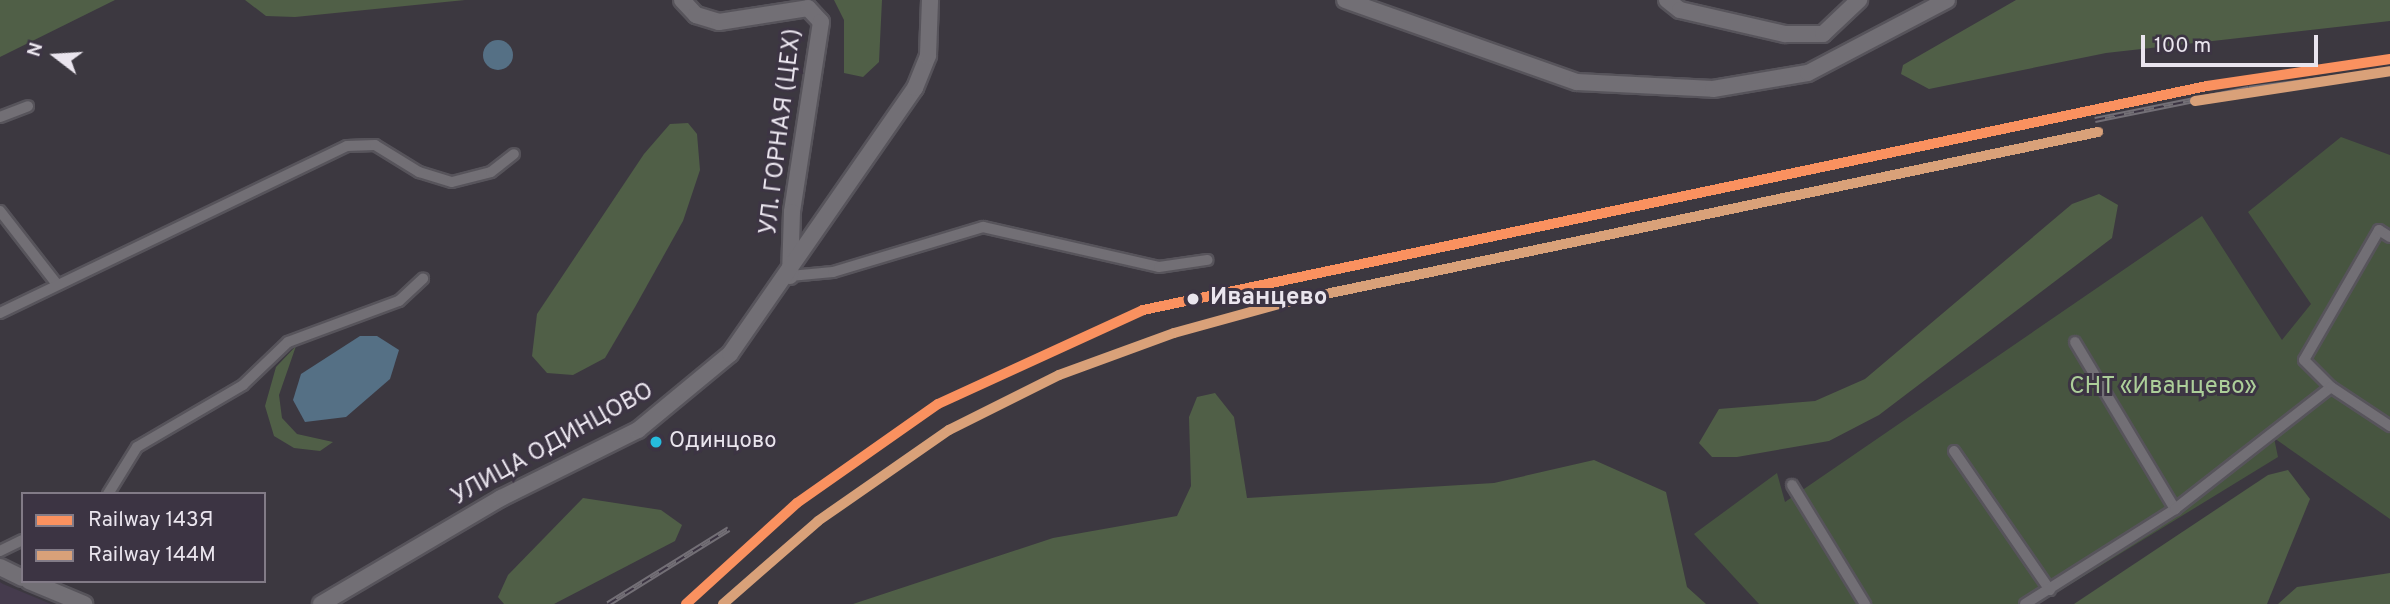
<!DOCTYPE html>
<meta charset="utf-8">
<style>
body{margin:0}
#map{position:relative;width:2390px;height:604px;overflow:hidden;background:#3c3840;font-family:Overpass,sans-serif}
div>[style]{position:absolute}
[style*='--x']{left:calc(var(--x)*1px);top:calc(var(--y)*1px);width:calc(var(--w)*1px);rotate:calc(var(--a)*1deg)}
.built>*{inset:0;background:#453b4d}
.green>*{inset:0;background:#475540}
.forest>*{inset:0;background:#505f47}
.water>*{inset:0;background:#557085}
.round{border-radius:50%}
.roads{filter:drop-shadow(2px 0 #57545b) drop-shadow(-2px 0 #57545b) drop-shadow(0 2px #57545b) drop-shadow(0 -2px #57545b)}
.street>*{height:10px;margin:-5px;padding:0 5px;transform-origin:5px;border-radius:5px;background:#726f75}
.secondary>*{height:16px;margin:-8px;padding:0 8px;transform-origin:8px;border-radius:8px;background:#726f75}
.rail>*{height:6px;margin-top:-3px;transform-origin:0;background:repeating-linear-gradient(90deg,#3c3443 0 10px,#736f76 0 20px);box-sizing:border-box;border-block:2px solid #736f76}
.rail-1>*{height:10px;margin:-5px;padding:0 5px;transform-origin:5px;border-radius:5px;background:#fa915f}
.rail-2>*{height:10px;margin:-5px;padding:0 5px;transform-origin:5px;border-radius:5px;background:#d9a179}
.dots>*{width:19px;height:19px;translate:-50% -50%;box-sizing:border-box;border:4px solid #3c3443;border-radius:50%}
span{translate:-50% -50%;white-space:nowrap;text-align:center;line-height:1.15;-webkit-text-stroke:6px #3c3443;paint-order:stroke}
.bus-label{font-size:22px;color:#eae5ee}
.left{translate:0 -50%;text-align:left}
.street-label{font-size:24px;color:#eae5ee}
.stop-label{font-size:24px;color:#eae5ee;font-weight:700}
.park-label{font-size:24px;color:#acce99}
.legend{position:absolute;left:21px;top:492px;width:245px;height:91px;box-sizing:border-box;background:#3c3443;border:2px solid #827b87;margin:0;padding:9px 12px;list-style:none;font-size:21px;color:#eae5ee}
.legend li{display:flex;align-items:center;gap:14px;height:35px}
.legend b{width:35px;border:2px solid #827b87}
.north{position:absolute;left:21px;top:21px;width:70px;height:70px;-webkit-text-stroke:5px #3c3443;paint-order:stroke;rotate:287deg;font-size:19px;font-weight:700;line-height:28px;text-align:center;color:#eae5ee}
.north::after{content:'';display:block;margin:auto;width:24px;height:32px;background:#eae5ee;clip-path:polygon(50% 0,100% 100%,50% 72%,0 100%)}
.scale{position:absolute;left:2141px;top:35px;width:177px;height:32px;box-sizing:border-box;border:4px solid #eae5ee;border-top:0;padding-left:9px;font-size:21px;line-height:24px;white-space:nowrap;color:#eae5ee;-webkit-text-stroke:5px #3c3443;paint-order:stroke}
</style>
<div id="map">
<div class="built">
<i style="clip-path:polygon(0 582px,3px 584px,51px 604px,0 604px)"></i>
</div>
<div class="green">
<i style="clip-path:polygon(2341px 137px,2390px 155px,2390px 519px,2274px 438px,2278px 457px,2038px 604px,1759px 604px,1694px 534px,1777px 473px,1785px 502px,2202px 216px,2282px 340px,2311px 304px,2248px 212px)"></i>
</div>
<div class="forest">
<i style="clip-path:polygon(0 0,115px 0,0 57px)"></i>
<i style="clip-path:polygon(245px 0,465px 0,295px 17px,266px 16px)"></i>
<i style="clip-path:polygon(834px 0,882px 0,879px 62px,863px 77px,844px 73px,844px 20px)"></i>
<i style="clip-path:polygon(2016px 0,2390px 0,2390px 21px,2106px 53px,1929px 89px,1901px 74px,1903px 65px)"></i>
<i style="clip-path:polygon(688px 123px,697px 134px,700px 170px,683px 221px,635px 307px,605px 358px,573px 375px,547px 373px,532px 356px,537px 314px,644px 154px,670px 124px)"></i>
<i style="clip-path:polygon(2099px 194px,2118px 205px,2112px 238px,1879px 415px,1829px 441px,1737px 457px,1712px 457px,1699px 443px,1719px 409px,1815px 401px,1865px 379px,2072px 204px)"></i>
<i style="clip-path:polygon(296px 346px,279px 395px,282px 418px,297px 434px,333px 442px,320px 451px,294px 448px,274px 436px,265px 406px,276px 367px)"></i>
<i style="clip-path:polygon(1215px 393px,1234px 417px,1247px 498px,1494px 483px,1594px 460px,1666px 492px,1687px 587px,1706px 604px,853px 604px,1053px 538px,1177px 516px,1191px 486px,1189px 417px,1197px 397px)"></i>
<i style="clip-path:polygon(2288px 470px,2310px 499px,2267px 604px,2074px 604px,2268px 475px)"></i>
<i style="clip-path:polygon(583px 498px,661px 510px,682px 525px,675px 541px,554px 604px,504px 604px,498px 597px,508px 575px)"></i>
<i style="clip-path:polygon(2390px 573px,2390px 604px,2278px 604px,2297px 587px)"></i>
</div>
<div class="water">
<i class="round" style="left:483px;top:40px;width:30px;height:30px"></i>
<i style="clip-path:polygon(360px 336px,377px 336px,399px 350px,390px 379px,346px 417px,305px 422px,293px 400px,301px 374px)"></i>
</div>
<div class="roads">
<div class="street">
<i style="--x:0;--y:117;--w:30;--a:-21"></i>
<i style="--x:0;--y:211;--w:91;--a:52.1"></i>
<i style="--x:790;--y:276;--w:43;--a:-5.3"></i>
<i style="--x:833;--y:272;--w:157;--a:-16.7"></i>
<i style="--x:983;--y:227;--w:180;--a:12.8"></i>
<i style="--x:1159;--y:267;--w:49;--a:-8.3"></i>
<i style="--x:0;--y:313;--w:385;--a:-25.7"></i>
<i style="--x:347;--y:146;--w:28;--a:-2"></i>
<i style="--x:375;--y:145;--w:52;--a:31.5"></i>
<i style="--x:419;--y:172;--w:34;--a:17"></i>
<i style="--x:452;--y:182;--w:40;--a:-14.4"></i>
<i style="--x:491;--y:172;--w:29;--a:-38"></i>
<i style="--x:2075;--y:342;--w:195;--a:59.1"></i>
<i style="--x:2331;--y:387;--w:38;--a:-135"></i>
<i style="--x:2304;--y:360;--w:150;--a:-60"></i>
<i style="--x:2379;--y:230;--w:13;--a:32"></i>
<i style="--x:1954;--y:451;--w:169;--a:55.4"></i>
<i style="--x:1792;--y:485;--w:140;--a:58.5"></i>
<i style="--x:108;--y:494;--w:55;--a:-58.3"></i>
<i style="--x:137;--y:447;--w:123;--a:-30.3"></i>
<i style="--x:243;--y:385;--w:62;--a:-43.7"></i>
<i style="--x:288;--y:342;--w:118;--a:-20.3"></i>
<i style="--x:399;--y:301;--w:33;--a:-43"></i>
<i style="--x:0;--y:551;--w:25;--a:-26"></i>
<i style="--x:2025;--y:604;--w:178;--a:-32.3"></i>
<i style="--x:2175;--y:509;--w:198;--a:-38"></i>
<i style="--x:2331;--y:387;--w:71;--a:33.5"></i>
</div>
<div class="secondary">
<i style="--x:682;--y:0;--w:21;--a:47"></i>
<i style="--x:696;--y:15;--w:24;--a:17"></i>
<i style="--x:719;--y:22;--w:90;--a:-8.9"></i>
<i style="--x:808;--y:8;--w:19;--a:47"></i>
<i style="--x:821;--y:22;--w:192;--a:98.7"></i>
<i style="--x:792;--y:212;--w:64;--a:91.8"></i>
<i style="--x:1345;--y:0;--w:246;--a:19.5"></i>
<i style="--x:1577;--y:82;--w:136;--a:2.9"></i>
<i style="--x:1713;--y:89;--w:96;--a:-9.6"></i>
<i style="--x:1808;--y:73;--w:157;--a:-27.7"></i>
<i style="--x:1667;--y:0;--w:16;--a:38"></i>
<i style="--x:1680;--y:10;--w:108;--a:12.9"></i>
<i style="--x:1785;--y:34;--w:38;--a:0"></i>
<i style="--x:1823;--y:34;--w:50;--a:-43.4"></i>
<i style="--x:0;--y:567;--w:25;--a:26"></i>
<i style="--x:29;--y:581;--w:60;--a:22.7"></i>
<i style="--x:321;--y:604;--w:209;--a:-30.5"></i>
<i style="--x:501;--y:498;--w:153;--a:-26.4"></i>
<i style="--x:638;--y:430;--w:119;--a:-39.6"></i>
<i style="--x:730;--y:354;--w:324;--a:-55.2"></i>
<i style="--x:915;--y:88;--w:35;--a:-68"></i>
<i style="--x:928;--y:55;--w:55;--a:-87.9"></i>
</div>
</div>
<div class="rail">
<i style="--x:2095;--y:120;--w:157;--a:-11.4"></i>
<i style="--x:2249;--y:89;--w:142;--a:-7.3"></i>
<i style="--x:608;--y:604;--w:142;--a:-31.8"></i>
</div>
<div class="rail-1">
<i style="--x:686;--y:604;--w:150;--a:-42.3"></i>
<i style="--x:797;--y:503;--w:172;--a:-35.1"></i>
<i style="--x:938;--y:404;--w:226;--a:-24.6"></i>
<i style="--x:1143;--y:310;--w:1087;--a:-11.89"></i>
<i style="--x:2207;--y:86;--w:185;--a:-8.4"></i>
</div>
<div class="rail-2">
<i style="--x:2195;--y:101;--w:197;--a:-8.7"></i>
<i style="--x:723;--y:604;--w:126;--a:-41.1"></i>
<i style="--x:818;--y:521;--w:160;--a:-34.8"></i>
<i style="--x:949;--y:430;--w:123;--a:-26.6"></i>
<i style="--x:1059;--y:375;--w:122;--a:-20.1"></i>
<i style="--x:1174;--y:333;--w:113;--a:-15.4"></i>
<i style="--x:1283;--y:303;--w:833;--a:-11.85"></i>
</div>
<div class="dots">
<i style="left:1193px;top:299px;background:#eae5ee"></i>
<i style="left:656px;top:442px;background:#26bcdd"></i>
</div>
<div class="bus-label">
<span class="left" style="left:669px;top:442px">Одинцово</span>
</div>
<div class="street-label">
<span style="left:782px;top:132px;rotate:-83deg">УЛ. ГОРНАЯ (ЦЕХ)</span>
<span style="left:553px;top:445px;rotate:-29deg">УЛИЦА ОДИНЦОВО</span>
</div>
<div class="stop-label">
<span class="left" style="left:1210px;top:299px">Иванцево</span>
</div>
<div class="park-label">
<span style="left:2163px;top:388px">СНТ «Иванцево»</span>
</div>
<ul class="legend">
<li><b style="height:9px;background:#fa915f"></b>Railway 143Я</li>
<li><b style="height:9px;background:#d9a179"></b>Railway 144М</li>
</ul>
<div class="north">N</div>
<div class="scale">100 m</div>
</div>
